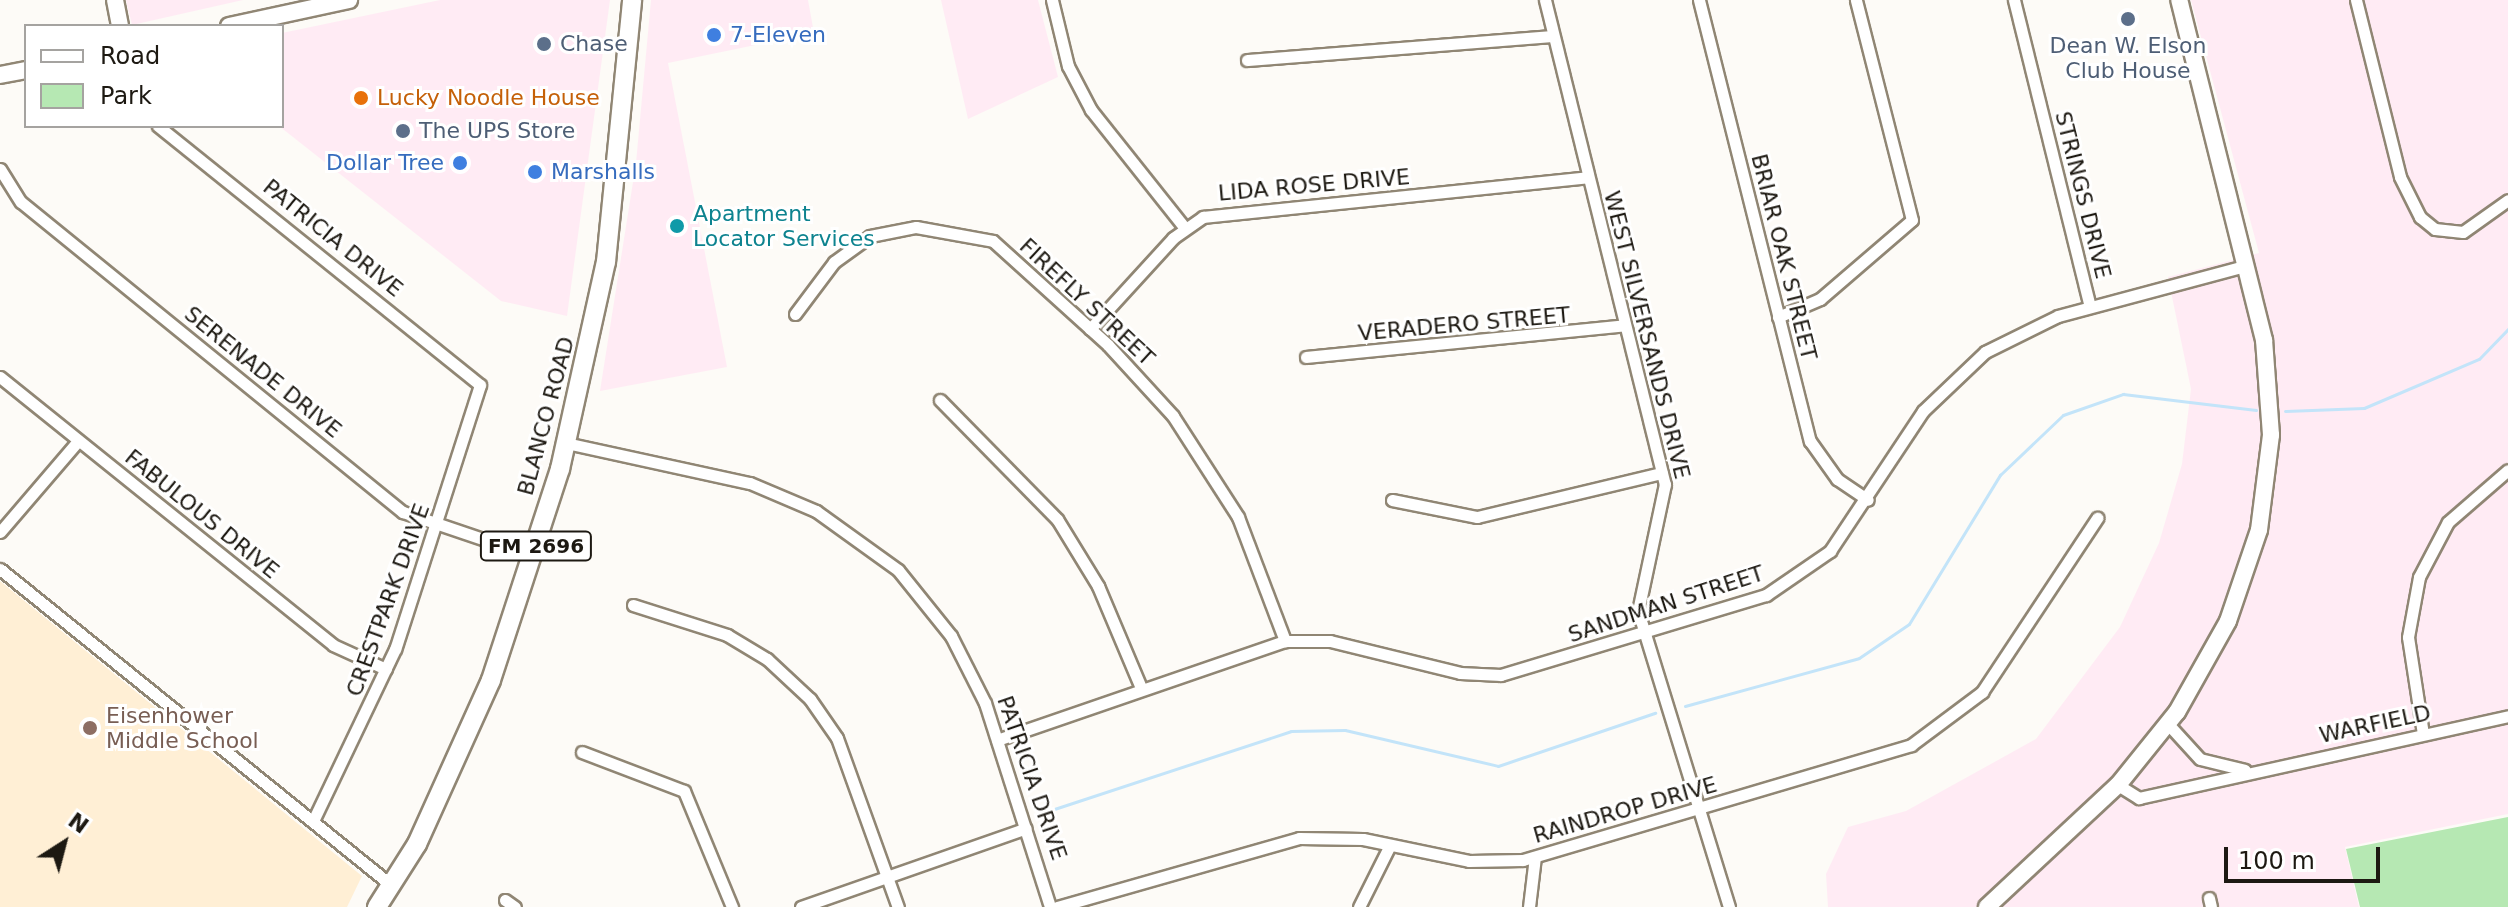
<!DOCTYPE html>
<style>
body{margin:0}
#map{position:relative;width:2508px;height:907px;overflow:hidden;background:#fdfbf7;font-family:"DejaVu Sans",sans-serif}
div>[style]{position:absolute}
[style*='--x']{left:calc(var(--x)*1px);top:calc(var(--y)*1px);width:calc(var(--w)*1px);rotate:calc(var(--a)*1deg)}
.commercial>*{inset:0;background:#ffebf4}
.built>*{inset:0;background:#ffefd5}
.green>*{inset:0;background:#b6e8b3}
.stream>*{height:3px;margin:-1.5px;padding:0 1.5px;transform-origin:1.5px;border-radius:1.5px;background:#c3e4f9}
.roads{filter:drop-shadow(2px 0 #908674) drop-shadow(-2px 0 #908674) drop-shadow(0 2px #908674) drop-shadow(0 -2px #908674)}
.street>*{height:11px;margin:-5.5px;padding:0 5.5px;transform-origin:5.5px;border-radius:5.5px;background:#fff}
.secondary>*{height:16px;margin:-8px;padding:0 8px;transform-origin:8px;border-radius:8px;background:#fff}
.primary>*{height:18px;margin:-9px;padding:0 9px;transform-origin:9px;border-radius:9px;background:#fff}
.dots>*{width:22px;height:22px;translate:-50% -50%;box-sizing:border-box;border:4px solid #fff;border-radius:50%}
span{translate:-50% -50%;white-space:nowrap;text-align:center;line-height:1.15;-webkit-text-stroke:6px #fff;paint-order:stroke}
.shield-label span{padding:2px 6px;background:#fff;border:2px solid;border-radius:6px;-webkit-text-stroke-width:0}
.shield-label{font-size:20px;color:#1d1912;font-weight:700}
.shop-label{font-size:22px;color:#366cbe}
.left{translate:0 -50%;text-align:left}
.right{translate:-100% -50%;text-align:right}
.service-label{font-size:22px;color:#4e5e75}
.food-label{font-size:22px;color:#c56008}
.street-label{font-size:22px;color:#1d1912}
.culture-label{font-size:22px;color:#0d838f}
.education-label{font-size:22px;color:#785e54}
.legend{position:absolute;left:24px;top:24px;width:260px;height:104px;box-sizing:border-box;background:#fff;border:2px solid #a5a3a0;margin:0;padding:10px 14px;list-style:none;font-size:24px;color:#1d1912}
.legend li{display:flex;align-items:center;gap:16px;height:40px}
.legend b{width:40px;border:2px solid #a5a3a0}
.north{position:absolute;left:24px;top:803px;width:80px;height:80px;-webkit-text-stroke:6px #fff;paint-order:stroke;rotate:36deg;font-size:22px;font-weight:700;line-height:32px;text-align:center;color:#1d1912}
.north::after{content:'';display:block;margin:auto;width:28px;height:36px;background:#1d1912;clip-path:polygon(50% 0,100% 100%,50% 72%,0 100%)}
.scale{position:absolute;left:2224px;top:847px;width:156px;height:36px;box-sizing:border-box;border:4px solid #1d1912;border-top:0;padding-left:10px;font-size:24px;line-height:28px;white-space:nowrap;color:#1d1912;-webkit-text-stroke:6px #fff;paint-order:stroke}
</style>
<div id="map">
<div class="commercial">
<i style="clip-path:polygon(126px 0,243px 0,132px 25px)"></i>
<i style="clip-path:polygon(440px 0,610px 0,567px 316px,501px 301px,279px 126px,282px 33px)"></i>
<i style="clip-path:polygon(651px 0,808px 0,814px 33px,668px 63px,727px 367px,600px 391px,636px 163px)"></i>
<i style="clip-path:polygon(941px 0,1038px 0,1058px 77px,968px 119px)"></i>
<i style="clip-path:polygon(2191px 0,2508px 0,2508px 814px,2345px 847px,2359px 907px,1828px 907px,1826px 874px,1848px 827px,1906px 811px,2036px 739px,2120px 627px,2159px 543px,2182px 464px,2191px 389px,2168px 277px,2259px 253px)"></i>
</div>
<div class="built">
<i style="clip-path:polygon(0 581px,362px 876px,347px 907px,0 907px)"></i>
</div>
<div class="green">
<i style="clip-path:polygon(2508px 817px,2508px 907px,2360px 907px,2346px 849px)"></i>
</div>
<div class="stream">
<i style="--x:2285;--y:411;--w:79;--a:-2.2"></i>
<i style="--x:2364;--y:408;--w:125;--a:-23.1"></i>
<i style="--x:2479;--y:359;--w:42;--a:-46"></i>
<i style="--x:1685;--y:706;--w:180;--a:-15.4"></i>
<i style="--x:1859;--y:658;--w:60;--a:-34.2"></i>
<i style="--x:1909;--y:624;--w:175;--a:-58.6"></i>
<i style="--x:2000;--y:475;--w:87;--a:-43.6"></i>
<i style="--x:2063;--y:415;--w:64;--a:-19.3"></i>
<i style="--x:2123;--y:394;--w:134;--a:6.9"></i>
<i style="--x:1036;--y:815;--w:268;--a:-18.2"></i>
<i style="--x:1291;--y:731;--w:54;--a:-1.1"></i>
<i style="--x:1345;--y:730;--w:157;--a:13.2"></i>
<i style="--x:1498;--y:766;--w:166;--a:-18.7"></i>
</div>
<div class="roads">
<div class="street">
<i style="--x:1052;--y:0;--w:68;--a:76.4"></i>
<i style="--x:1068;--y:66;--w:50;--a:62.4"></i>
<i style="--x:1091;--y:110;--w:151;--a:51.5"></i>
<i style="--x:1545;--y:0;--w:499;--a:76.1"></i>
<i style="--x:1665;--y:484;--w:130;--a:102"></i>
<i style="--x:1638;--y:611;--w:310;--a:72.9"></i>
<i style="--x:1699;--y:0;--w:455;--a:75.9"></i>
<i style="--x:1810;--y:441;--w:47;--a:54.6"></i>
<i style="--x:1837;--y:479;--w:37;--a:34"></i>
<i style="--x:2014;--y:0;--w:315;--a:76.1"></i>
<i style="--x:2356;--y:0;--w:182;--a:76"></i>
<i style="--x:2400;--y:177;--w:45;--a:63.4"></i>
<i style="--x:2420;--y:217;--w:19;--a:39"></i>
<i style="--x:2435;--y:229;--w:28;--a:6"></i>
<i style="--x:2463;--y:232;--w:55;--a:-35.4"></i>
<i style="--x:1247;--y:60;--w:307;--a:-4.5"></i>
<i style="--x:158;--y:126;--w:413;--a:38.8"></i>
<i style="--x:480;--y:385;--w:277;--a:107.8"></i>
<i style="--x:395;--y:649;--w:191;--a:115.5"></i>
<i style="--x:0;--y:169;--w:39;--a:58"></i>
<i style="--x:21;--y:202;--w:492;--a:39.1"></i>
<i style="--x:403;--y:512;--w:137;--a:18.7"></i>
<i style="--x:795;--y:314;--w:65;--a:-53.1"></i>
<i style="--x:834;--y:262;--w:44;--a:-35.8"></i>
<i style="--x:870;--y:236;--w:47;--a:-11.1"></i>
<i style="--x:916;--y:227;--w:78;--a:10.3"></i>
<i style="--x:993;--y:241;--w:155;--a:42.1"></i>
<i style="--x:1108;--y:345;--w:96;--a:47.5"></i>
<i style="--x:1173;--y:416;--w:120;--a:57.2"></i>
<i style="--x:1238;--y:517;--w:133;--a:69.2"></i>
<i style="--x:1778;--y:317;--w:46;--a:-23.2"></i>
<i style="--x:1820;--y:299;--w:121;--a:-40.7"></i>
<i style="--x:1912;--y:220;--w:227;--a:-104.3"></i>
<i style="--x:1090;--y:329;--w:123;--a:-47.6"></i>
<i style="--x:1173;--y:238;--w:37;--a:-35"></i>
<i style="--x:1203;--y:217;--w:386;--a:-5.9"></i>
<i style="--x:1306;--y:357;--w:320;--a:-5.7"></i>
<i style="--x:0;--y:377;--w:427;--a:38.8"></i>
<i style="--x:333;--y:645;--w:58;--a:24.4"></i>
<i style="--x:940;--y:400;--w:167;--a:45.5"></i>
<i style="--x:1057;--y:519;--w:79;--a:58.5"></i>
<i style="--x:1098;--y:586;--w:111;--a:67.1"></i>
<i style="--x:566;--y:443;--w:188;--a:12.3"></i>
<i style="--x:750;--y:483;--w:72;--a:23"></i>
<i style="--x:816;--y:511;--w:101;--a:35.7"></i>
<i style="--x:898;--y:570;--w:85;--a:51.2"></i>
<i style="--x:951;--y:636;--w:75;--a:63.1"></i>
<i style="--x:985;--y:703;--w:214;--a:72.3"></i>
<i style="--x:1392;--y:500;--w:87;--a:11.3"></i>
<i style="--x:1477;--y:517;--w:190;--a:-13.4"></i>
<i style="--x:0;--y:532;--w:120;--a:-49.4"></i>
<i style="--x:0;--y:569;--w:503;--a:38.94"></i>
<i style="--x:633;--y:605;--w:99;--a:17.7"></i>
<i style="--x:727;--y:635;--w:47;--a:31"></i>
<i style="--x:767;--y:659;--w:59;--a:42.9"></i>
<i style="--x:810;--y:699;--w:47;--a:55.3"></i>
<i style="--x:837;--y:738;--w:180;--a:70.2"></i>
<i style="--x:2168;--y:724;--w:47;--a:47.6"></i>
<i style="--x:2200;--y:759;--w:46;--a:13.7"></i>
<i style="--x:2423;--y:734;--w:98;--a:-98.8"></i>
<i style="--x:2408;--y:637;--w:61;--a:-79.6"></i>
<i style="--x:2419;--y:577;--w:62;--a:-62.2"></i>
<i style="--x:2448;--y:522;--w:79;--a:-40.9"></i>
<i style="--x:997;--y:740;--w:305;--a:-19"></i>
<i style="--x:1285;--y:641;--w:45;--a:0"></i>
<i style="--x:1330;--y:641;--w:134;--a:13.8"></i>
<i style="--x:1460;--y:673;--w:41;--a:2.8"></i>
<i style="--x:1501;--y:675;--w:277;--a:-16.8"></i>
<i style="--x:1766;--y:595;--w:78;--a:-34.5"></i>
<i style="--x:1830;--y:551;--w:168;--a:-56.4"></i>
<i style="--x:1923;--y:411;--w:86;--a:-43.6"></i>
<i style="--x:1985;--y:352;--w:81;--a:-26.3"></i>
<i style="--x:2058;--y:316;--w:194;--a:-15"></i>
<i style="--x:582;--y:752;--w:109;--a:20.9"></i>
<i style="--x:684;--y:791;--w:126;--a:67.5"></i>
<i style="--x:2118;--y:785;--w:25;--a:32"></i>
<i style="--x:2139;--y:798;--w:378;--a:-12.5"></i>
<i style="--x:2209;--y:898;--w:9;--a:77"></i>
<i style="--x:505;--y:900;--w:12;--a:35"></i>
<i style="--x:801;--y:907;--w:238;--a:-19.3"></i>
<i style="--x:1057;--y:907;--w:252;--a:-15.9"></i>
<i style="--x:1299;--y:838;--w:64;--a:0.9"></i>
<i style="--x:1363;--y:839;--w:108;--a:11.7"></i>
<i style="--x:1469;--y:861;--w:54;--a:-1.1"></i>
<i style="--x:1523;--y:860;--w:405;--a:-16.5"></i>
<i style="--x:1911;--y:745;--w:89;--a:-36.7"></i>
<i style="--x:1982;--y:692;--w:209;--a:-56.5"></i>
<i style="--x:1359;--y:907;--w:69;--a:-63.4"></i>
<i style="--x:1529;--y:907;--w:50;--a:-83.2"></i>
</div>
<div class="secondary">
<i style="--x:115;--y:0;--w:26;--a:79"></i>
<i style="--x:229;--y:26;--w:123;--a:-12.2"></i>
<i style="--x:0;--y:75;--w:26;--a:-11"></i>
<i style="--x:1987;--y:907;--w:179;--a:-43"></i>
<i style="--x:2118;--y:785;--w:94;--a:-51.1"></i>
<i style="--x:2177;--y:712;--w:104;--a:-60.7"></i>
<i style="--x:2228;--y:621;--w:96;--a:-71.2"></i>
<i style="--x:2259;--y:530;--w:96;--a:-82.8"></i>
<i style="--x:2271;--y:435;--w:95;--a:-94.2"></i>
<i style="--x:2264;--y:340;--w:350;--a:-104"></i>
</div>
<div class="primary">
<i style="--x:377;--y:907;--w:75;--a:-57.6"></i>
<i style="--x:417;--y:844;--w:180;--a:-65.7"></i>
<i style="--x:491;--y:680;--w:222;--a:-71.9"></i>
<i style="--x:560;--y:469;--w:212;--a:-77.5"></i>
<i style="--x:606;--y:262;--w:263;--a:-84.3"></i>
</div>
</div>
<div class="dots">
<i style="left:2128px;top:19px;background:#5c6f8a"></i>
<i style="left:714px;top:35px;background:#3f7fe0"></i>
<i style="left:544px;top:44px;background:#5c6f8a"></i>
<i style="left:361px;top:98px;background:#e8710a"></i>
<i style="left:403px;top:131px;background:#5c6f8a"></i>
<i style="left:460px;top:163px;background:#3f7fe0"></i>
<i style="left:535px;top:172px;background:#3f7fe0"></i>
<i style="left:677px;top:226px;background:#0f9aa8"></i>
<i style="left:90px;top:728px;background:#8d6e63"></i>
</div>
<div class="shield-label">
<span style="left:536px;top:546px">FM 2696</span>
</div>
<div class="shop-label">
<span class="left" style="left:730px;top:35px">7-Eleven</span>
<span class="right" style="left:444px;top:163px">Dollar Tree</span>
<span class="left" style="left:551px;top:172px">Marshalls</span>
</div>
<div class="service-label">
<span class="left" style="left:560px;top:44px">Chase</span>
<span style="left:2128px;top:58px">Dean W. Elson<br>Club House</span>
<span class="left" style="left:419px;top:131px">The UPS Store</span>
</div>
<div class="food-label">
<span class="left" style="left:377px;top:98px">Lucky Noodle House</span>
</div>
<div class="street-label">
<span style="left:1314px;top:185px;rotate:-5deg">LIDA ROSE DRIVE</span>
<span style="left:2083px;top:195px;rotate:76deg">STRINGS DRIVE</span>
<span style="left:333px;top:238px;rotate:39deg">PATRICIA DRIVE</span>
<span style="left:1784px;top:257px;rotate:76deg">BRIAR OAK STREET</span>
<span style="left:1087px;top:302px;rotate:43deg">FIREFLY STREET</span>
<span style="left:1464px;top:324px;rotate:-5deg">VERADERO STREET</span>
<span style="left:1647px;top:335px;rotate:76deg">WEST SILVERSANDS DRIVE</span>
<span style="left:263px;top:372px;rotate:39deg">SERENADE DRIVE</span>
<span style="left:546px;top:416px;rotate:-75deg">BLANCO ROAD</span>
<span style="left:202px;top:514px;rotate:39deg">FABULOUS DRIVE</span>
<span style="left:388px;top:600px;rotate:-70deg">CRESTPARK DRIVE</span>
<span style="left:1666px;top:604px;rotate:-18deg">SANDMAN STREET</span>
<span style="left:2375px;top:724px;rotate:-12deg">WARFIELD</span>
<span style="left:1032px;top:778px;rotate:71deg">PATRICIA DRIVE</span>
<span style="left:1625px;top:810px;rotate:-16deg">RAINDROP DRIVE</span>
</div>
<div class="culture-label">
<span class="left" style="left:693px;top:226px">Apartment<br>Locator Services</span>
</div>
<div class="education-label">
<span class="left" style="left:106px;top:728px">Eisenhower<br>Middle School</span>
</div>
<ul class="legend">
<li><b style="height:10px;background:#fff"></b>Road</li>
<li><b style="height:22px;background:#b6e8b3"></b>Park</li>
</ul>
<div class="north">N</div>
<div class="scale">100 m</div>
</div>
